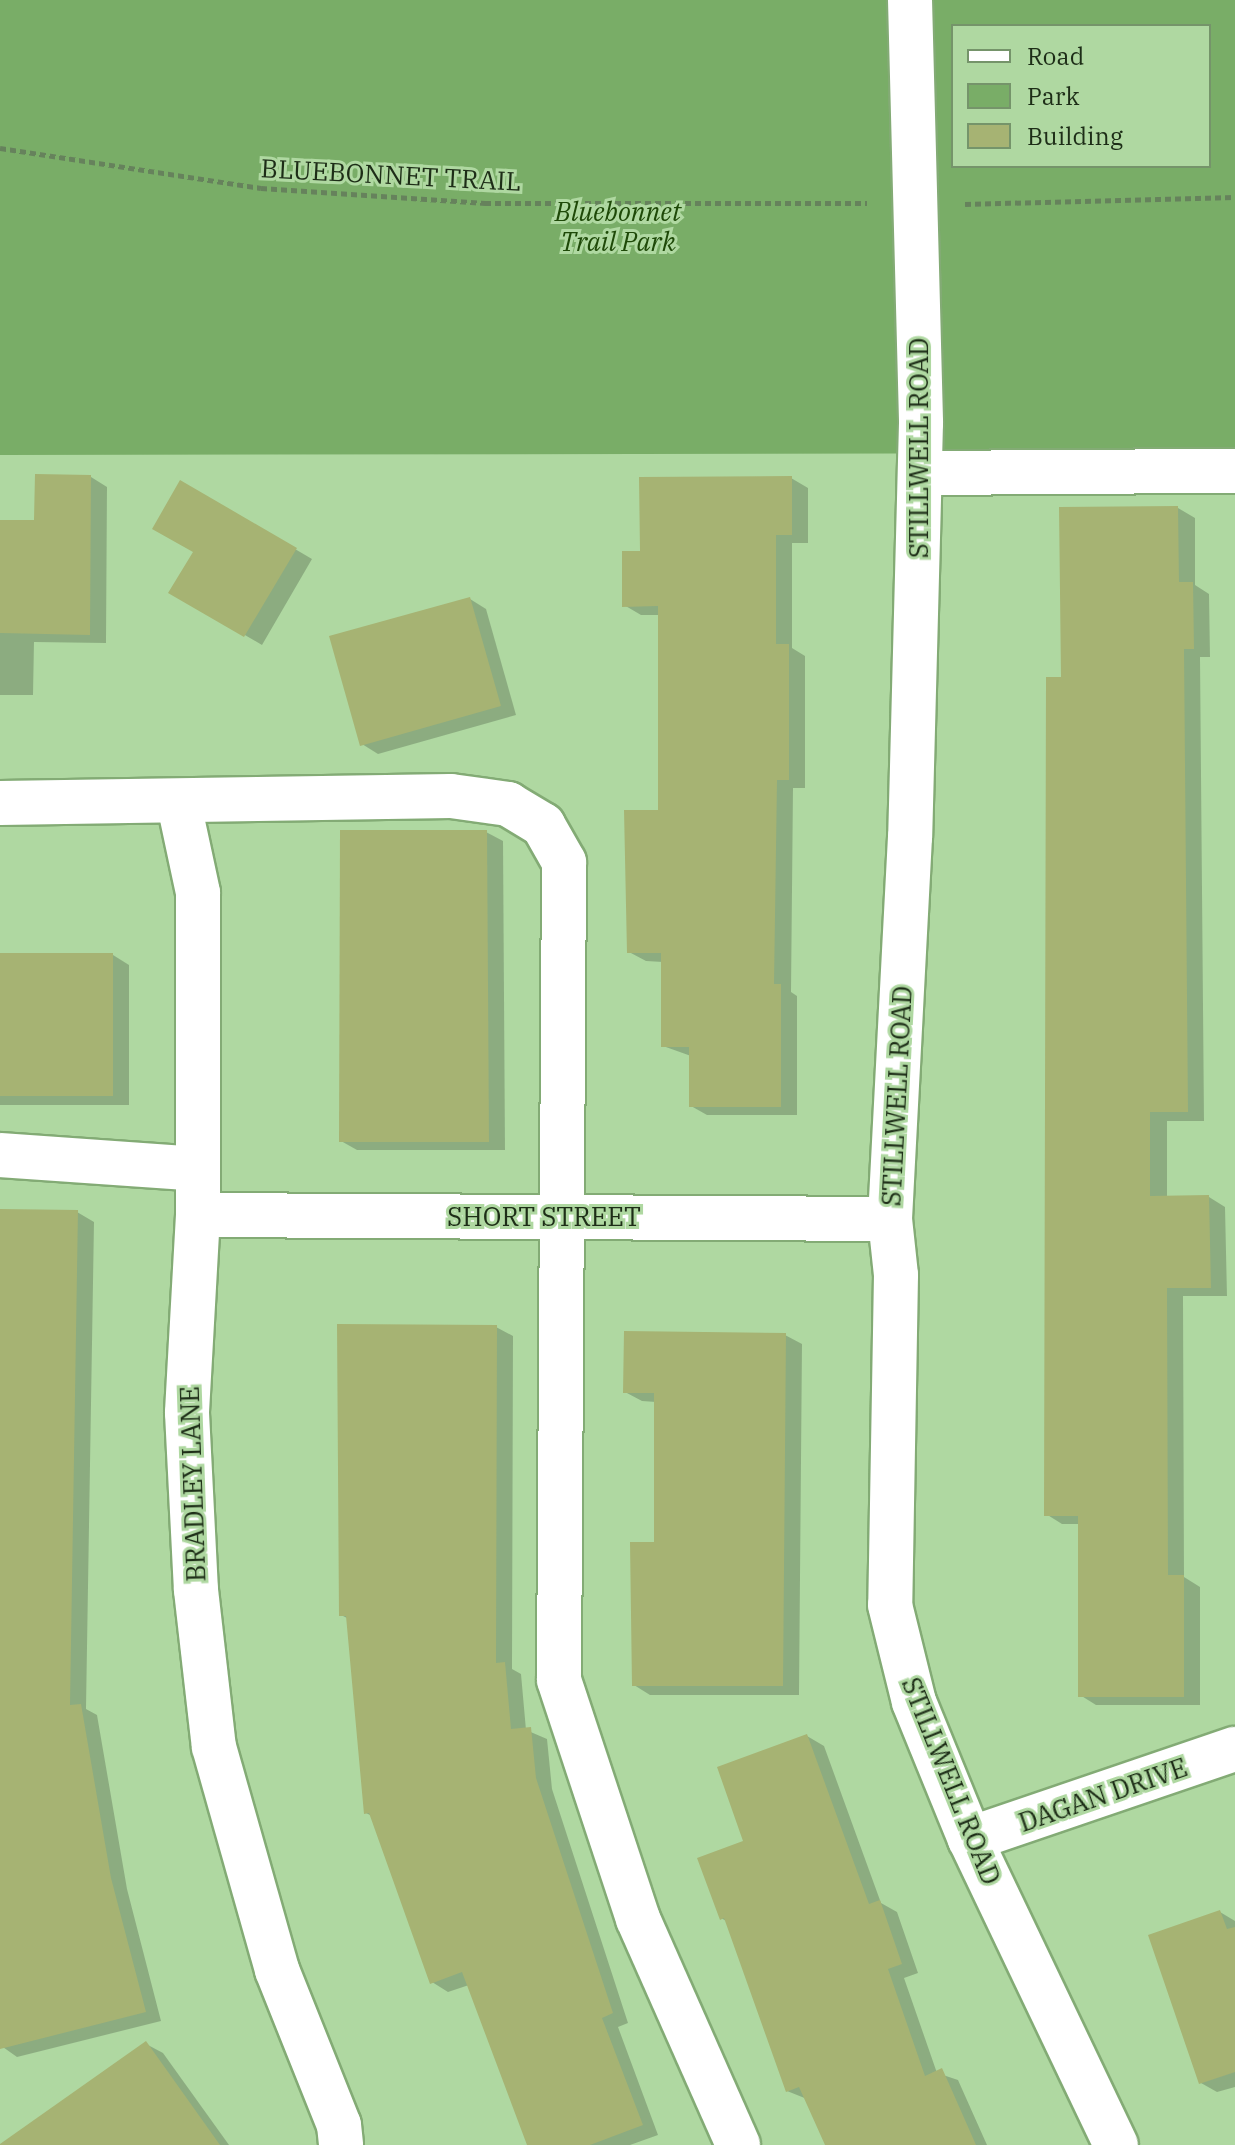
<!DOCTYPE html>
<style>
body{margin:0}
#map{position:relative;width:1235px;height:2145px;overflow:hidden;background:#afd8a1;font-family:"IBM Plex Serif",serif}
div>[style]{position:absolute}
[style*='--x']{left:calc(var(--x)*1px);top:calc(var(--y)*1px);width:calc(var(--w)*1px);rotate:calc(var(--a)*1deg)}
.green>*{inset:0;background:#79ad67}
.shadow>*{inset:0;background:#0003}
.building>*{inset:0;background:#a6b373}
.path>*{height:5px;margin-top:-2.5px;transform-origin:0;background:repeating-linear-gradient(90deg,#66825c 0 6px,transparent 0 10px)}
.roads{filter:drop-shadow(2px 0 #83ab75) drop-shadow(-2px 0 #83ab75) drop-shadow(0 2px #83ab75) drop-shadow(0 -2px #83ab75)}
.minor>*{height:44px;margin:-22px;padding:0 22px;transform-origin:22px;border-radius:22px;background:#fff}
span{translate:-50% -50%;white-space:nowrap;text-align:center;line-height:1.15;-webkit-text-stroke:6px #afd8a1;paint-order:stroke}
.street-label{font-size:26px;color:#1d2d17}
.park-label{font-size:26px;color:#1e4908;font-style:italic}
.legend{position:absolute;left:951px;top:24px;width:260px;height:144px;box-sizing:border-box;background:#afd8a1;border:2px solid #75946a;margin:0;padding:10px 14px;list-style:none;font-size:24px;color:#1d2d17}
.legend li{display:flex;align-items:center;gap:16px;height:40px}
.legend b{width:40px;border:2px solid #75946a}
</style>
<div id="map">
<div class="green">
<i style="clip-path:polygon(evenodd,0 0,1235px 0,1235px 453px,0 455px,0 0,953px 26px,1209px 26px,1209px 166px,953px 166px,953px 26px)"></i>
</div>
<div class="shadow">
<i style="clip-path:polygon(91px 477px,107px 487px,106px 643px,34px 642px,33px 695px,0 695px,0 522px,36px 522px)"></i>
<i style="clip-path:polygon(791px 478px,808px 488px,808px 543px,792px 543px,792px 648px,805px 656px,805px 788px,793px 788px,791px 992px,797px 996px,797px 1115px,707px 1115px,691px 1106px,691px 1056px,663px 1046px,663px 962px,646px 961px,629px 952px,660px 812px,660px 615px,641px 615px,624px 605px,642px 553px)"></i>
<i style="clip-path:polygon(181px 482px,312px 559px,262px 645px,171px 592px,196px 552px)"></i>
<i style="clip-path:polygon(1178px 508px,1195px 518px,1195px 585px,1209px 594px,1210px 657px,1200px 657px,1204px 1121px,1167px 1121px,1167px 1198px,1209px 1197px,1225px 1207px,1227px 1296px,1183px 1296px,1184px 1577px,1200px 1587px,1200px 1705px,1096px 1705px,1080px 1695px,1080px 1524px,1062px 1524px,1046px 1514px,1063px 679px)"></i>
<i style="clip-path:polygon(470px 599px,486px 609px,516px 715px,378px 754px,362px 744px)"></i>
<i style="clip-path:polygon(486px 832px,503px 841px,505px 1150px,357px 1150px,341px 1141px)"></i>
<i style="clip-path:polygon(0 955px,113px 955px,129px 965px,129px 1105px,0 1105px)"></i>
<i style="clip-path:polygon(0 1211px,77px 1212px,94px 1222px,86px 1709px,97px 1715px,127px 1889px,161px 2021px,17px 2057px,0 2045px)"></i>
<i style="clip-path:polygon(496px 1327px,513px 1336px,512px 1669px,521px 1674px,526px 1730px,547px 1739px,552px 1789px,628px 2023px,618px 2027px,658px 2135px,630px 2145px,529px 2145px,469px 1985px,448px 1992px,432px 1982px,372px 1816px,366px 1813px,347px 1618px,341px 1615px)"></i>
<i style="clip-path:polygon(785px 1335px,802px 1344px,799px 1695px,650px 1695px,634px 1685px,656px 1544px,656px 1402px,642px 1401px,625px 1392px)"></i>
<i style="clip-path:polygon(807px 1736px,824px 1746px,881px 1903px,897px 1912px,918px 1973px,904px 1978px,937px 2073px,958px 2080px,987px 2145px,827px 2145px,807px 2099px,787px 2091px,728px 1922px,721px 1918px,746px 1842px)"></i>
<i style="clip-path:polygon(1220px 1912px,1235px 1921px,1235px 2087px,1217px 2092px,1201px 2083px)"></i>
<i style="clip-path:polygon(146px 2044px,163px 2053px,229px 2145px,2px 2145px)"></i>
</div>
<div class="building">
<i style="clip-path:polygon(35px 474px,91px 475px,90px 635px,0 633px,0 520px,34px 520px)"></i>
<i style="clip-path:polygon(792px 476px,792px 535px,776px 535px,776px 644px,789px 644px,789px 780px,777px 780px,774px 984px,781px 984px,781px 1107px,689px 1107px,689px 1047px,661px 1047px,661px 953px,627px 953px,624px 810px,658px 810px,658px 606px,622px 607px,622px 551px,640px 551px,639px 477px)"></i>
<i style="clip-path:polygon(180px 480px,297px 548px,244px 637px,168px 593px,193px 552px,152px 529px)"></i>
<i style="clip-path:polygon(1178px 506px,1179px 582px,1193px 582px,1194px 649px,1184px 649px,1188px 1112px,1150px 1112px,1150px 1196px,1209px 1195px,1211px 1288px,1167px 1288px,1168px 1575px,1184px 1575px,1184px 1697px,1078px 1697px,1078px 1516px,1044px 1516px,1046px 677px,1061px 677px,1059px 507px)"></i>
<i style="clip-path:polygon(470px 597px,501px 706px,360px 746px,329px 636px)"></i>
<i style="clip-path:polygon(340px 830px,487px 830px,489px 1142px,339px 1142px)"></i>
<i style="clip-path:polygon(0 953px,113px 953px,113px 1096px,0 1096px)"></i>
<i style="clip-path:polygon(0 1209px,78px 1210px,70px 1705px,81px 1704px,111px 1878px,146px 2012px,0 2049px)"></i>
<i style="clip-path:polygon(337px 1324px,497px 1325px,496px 1663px,505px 1662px,511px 1729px,531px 1727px,536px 1778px,613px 2013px,602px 2018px,643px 2125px,590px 2145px,527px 2145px,462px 1972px,430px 1984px,369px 1813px,364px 1814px,346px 1616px,339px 1616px)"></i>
<i style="clip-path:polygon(624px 1331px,786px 1333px,783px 1686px,632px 1686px,630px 1542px,654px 1542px,654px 1393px,623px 1393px)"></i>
<i style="clip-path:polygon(807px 1734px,869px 1904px,880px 1900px,902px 1964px,888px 1969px,925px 2076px,942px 2068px,976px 2145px,825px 2145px,799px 2087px,786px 2092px,724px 1918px,720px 1920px,697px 1858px,743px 1841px,717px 1767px)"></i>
<i style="clip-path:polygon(1220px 1910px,1227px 1929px,1235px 1927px,1235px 2072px,1199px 2084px,1148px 1935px)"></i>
<i style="clip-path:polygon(146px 2041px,220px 2145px,0 2145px,0 2144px)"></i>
</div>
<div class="path">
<i style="--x:0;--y:148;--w:264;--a:8.7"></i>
<i style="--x:261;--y:188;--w:225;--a:3.8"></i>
<i style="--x:485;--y:203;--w:382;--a:0"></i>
<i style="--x:965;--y:204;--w:270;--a:-1.5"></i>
</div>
<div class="roads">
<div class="minor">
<i style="--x:910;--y:0;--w:423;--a:88.5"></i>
<i style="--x:921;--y:423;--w:414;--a:91.5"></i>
<i style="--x:910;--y:837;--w:383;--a:93"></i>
<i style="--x:890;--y:1219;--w:56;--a:83.9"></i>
<i style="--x:896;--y:1275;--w:330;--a:91"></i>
<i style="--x:890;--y:1605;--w:100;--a:76.1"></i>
<i style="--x:914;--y:1702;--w:148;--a:67.8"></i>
<i style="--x:970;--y:1839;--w:339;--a:64.5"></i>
<i style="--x:921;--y:473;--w:314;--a:-0.4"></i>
<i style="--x:0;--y:803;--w:451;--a:-0.9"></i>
<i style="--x:451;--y:796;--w:58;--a:8"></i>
<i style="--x:508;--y:804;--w:41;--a:31"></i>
<i style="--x:543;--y:825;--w:43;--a:60.4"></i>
<i style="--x:564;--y:862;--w:818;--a:90.35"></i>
<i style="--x:559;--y:1680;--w:252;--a:71.7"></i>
<i style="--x:638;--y:1919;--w:247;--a:66.1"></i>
<i style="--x:179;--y:804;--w:91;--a:77.9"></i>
<i style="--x:198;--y:893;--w:322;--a:90"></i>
<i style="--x:198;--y:1215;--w:198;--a:93.2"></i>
<i style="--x:187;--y:1413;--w:177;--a:87.1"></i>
<i style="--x:196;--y:1590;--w:158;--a:83.5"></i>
<i style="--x:214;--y:1747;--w:232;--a:74.2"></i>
<i style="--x:277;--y:1970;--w:167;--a:68.2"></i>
<i style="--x:339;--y:2125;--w:20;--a:84"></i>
<i style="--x:0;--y:1155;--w:198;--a:4"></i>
<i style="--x:198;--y:1215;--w:692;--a:0.33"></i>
<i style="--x:970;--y:1839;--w:280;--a:-18.8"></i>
</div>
</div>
<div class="street-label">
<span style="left:391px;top:175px;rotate:3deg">BLUEBONNET TRAIL</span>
<span style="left:919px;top:448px;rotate:-90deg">STILLWELL ROAD</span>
<span style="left:897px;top:1096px;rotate:-87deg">STILLWELL ROAD</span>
<span style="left:544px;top:1217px">SHORT STREET</span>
<span style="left:193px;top:1484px;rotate:-92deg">BRADLEY LANE</span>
<span style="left:951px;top:1781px;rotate:68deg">STILLWELL ROAD</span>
<span style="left:1103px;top:1795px;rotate:-19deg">DAGAN DRIVE</span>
</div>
<div class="park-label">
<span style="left:618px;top:227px">Bluebonnet<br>Trail Park</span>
</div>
<ul class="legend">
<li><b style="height:10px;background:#fff"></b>Road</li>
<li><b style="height:22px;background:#79ad67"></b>Park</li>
<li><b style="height:22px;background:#a6b373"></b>Building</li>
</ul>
</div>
